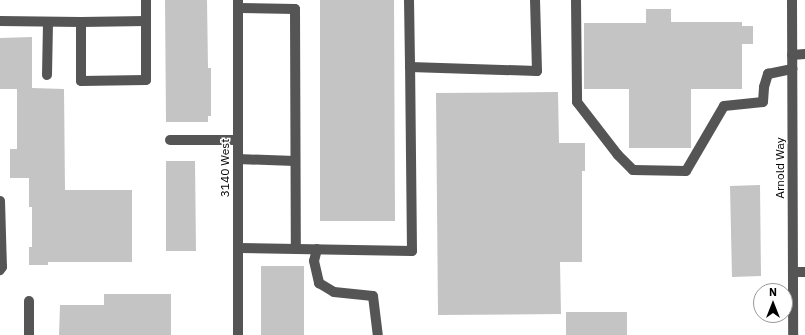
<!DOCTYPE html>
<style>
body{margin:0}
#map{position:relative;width:805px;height:335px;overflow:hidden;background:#fff;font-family:"IBM Plex Sans",sans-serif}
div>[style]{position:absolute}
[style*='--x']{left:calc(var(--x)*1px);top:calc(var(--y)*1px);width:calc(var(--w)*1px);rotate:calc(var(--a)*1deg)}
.building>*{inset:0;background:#c4c4c4}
.minor>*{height:10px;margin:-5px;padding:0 5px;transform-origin:5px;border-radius:5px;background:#555}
span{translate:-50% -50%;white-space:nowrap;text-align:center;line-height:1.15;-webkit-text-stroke:3px #fff;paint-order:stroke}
.street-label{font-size:12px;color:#000}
.north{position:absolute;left:753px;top:283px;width:40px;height:40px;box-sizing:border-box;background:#fff;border:1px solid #999;border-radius:50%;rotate:0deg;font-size:11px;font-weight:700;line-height:16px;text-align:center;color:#000}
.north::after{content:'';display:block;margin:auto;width:14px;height:18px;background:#000;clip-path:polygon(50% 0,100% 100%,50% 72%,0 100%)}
</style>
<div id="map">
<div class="building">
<i style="clip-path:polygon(165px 0,207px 0,208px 68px,211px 68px,211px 116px,208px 116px,208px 122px,166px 122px)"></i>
<i style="clip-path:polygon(320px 0,394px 0,395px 221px,320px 221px)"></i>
<i style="clip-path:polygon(646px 9px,671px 9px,671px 22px,742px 22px,742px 26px,753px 26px,753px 44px,742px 44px,742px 89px,691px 89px,691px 148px,629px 148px,629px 89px,584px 89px,584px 23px,646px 23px)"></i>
<i style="clip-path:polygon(32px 37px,32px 88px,64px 89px,65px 190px,132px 190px,132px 262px,48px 262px,48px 265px,29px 265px,29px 247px,32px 247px,32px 207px,29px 207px,29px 178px,10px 178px,10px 149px,17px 149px,17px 89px,0 89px,0 38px)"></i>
<i style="clip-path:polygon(558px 92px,559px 143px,585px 143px,585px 171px,582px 171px,582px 262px,560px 262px,561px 314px,438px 315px,436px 93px)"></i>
<i style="clip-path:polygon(166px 161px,195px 161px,196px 251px,166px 251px)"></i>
<i style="clip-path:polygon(760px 185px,761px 276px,732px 277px,730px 186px)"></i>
<i style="clip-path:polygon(261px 266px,304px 266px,304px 335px,261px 335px)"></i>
<i style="clip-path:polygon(104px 294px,171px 294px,171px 335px,59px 335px,60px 305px,104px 305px)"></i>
<i style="clip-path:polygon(566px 312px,627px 312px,627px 335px,566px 335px)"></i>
</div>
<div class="minor">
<i style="--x:238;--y:0;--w:335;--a:90"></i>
<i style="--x:409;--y:0;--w:67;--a:89.1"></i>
<i style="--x:410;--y:67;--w:127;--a:1.8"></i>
<i style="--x:537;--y:71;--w:71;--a:-91.6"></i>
<i style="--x:576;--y:0;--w:102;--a:89.4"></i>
<i style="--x:577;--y:102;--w:67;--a:52.3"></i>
<i style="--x:618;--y:155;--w:21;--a:45"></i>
<i style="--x:633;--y:170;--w:53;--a:1.1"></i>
<i style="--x:686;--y:171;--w:75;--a:-59.7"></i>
<i style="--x:724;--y:106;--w:39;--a:-6"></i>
<i style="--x:763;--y:102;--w:15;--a:-86"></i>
<i style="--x:764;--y:87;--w:14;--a:-73"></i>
<i style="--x:768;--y:74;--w:25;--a:-12"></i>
<i style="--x:792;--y:0;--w:335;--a:89.8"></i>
<i style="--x:238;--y:8;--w:57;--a:1"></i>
<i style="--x:295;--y:9;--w:240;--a:89.8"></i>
<i style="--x:0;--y:21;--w:81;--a:0.7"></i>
<i style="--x:146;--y:21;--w:65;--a:179.1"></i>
<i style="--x:81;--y:22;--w:59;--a:90"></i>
<i style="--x:81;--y:81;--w:65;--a:-0.9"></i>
<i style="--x:146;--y:80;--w:80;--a:-90"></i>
<i style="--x:792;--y:55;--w:13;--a:-4"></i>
<i style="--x:47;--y:75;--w:53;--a:-88.9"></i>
<i style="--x:170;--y:140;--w:68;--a:0"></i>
<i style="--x:238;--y:159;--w:57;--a:2"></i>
<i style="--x:0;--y:201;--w:66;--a:88.3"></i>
<i style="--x:2;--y:267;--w:4;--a:124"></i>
<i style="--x:238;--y:248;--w:174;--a:1"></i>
<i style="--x:412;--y:251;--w:184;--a:-90.6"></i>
<i style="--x:317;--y:249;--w:12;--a:104"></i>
<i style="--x:314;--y:261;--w:23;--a:77"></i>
<i style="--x:319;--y:283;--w:17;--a:31"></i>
<i style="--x:334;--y:292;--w:39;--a:6"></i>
<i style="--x:373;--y:296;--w:39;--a:83"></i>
<i style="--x:793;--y:272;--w:12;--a:0"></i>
<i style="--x:29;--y:301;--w:34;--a:90"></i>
</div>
<div class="street-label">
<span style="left:225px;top:168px;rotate:-90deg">3140 West</span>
<span style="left:780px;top:168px;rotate:-90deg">Arnold Way</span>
</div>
<div class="north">N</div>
</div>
